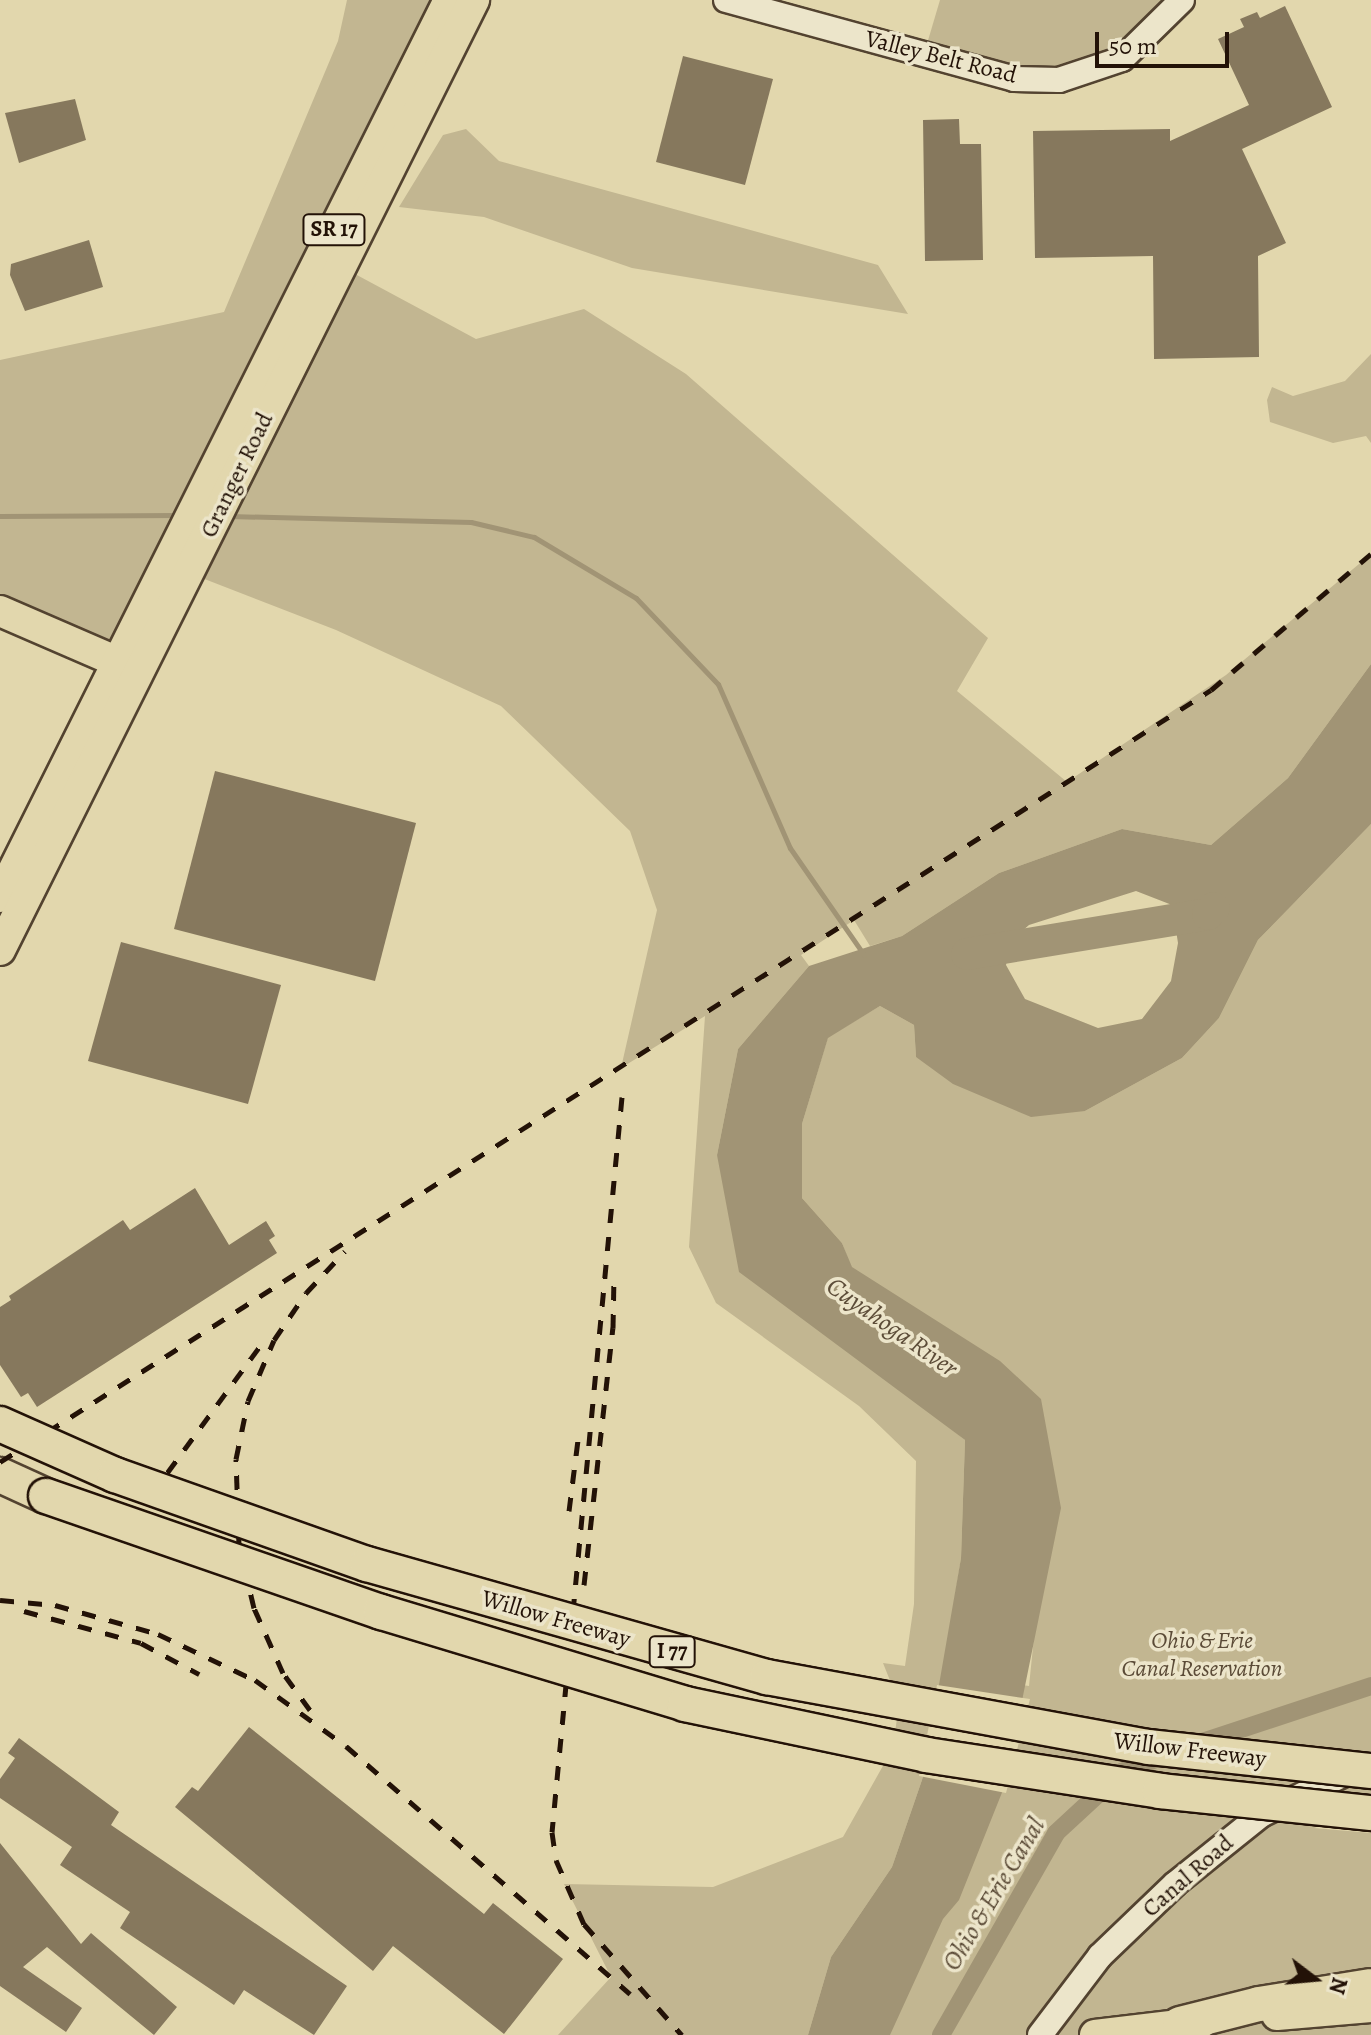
<!DOCTYPE html>
<style>
body{margin:0}
#map{position:relative;width:1371px;height:2035px;overflow:hidden;background:#e2d7ad;font-family:Alegreya,serif}
div>[style]{position:absolute}
[style*='--x']{left:calc(var(--x)*1px);top:calc(var(--y)*1px);width:calc(var(--w)*1px);rotate:calc(var(--a)*1deg)}
.green>*{inset:0;background:#c2b691}
.water>*{inset:0;background:#a19475}
.pier>*{inset:0;background:#e2d7ad}
.stream>*{height:5px;margin:-2.5px;padding:0 2.5px;transform-origin:2.5px;border-radius:2.5px;background:#a19475}
.canal>*{height:18px;margin:-9px;padding:0 9px;transform-origin:9px;border-radius:9px;background:#a19475}
.river>*{height:32px;margin:-16px;padding:0 16px;transform-origin:16px;border-radius:16px;background:#a19475}
.building>*{inset:0;background:#86785d}
.roads{filter:drop-shadow(2px 0 #534330) drop-shadow(-2px 0 #534330) drop-shadow(0 2px #534330) drop-shadow(0 -2px #534330)}
.minor>*{height:24px;margin:-12px;padding:0 12px;transform-origin:12px;border-radius:12px;background:#ece5ca}
.major>*{height:30px;margin:-15px;padding:0 15px;transform-origin:15px;border-radius:15px;background:#e2d7ad}
.highway>*{height:34px;margin:-17px;padding:0 17px;transform-origin:17px;border-radius:17px;background:#e2d7ad}
.rail>*{height:5px;margin-top:-2.5px;transform-origin:0;background:repeating-linear-gradient(90deg,#231207 0 14px,transparent 0 28px)}
.bridges{filter:drop-shadow(2px 0 #231207) drop-shadow(-2px 0 #231207) drop-shadow(0 2px #231207) drop-shadow(0 -2px #231207)}
.highway-bridge>*{height:34px;margin:-17px;padding:0 17px;transform-origin:17px;border-radius:17px;background:#e2d7ad}
span{translate:-50% -50%;white-space:nowrap;text-align:center;line-height:1.15;-webkit-text-stroke:7px #ece5ca;paint-order:stroke}
.shield-label span{padding:2px 6px;background:#ece5ca;border:2px solid;border-radius:6px;-webkit-text-stroke-width:0}
.shield-label{font-size:22px;color:#231207;font-weight:700}
.street-label{font-size:24px;color:#231207}
.park-label{font-size:24px;color:#5b4b37;font-style:italic}
.water-label{font-size:26px;color:#5c4c38;font-style:italic}
.north{position:absolute;left:1275px;top:1939px;width:80px;height:80px;-webkit-text-stroke:6px #ece5ca;paint-order:stroke;rotate:106deg;font-size:22px;font-weight:700;line-height:32px;text-align:center;color:#231207}
.north::after{content:'';display:block;margin:auto;width:28px;height:36px;background:#231207;clip-path:polygon(50% 0,100% 100%,50% 72%,0 100%)}
.scale{position:absolute;left:1095px;top:32px;width:134px;height:36px;box-sizing:border-box;border:4px solid #231207;border-top:0;padding-left:10px;font-size:24px;line-height:28px;white-space:nowrap;color:#231207;-webkit-text-stroke:6px #ece5ca;paint-order:stroke}
</style>
<div id="map">
<div class="green">
<i style="clip-path:polygon(347px 0,449px 0,342px 267px,476px 339px,584px 309px,686px 374px,988px 638px,957px 691px,1067px 782px,1226px 675px,1371px 554px,1371px 664px,1288px 778px,1211px 845px,1122px 829px,999px 873px,902px 936px,870px 946px,854px 920px,801px 955px,809px 966px,738px 1049px,717px 1155px,879px 1372px,965px 1440px,961px 1558px,943px 1672px,1029px 1686px,1037px 1608px,944px 1330px,851px 1267px,842px 1243px,802px 1198px,802px 1124px,828px 1037px,880px 1006px,914px 1025px,916px 1057px,1085px 1111px,1182px 1058px,1219px 1018px,1258px 940px,1371px 824px,1371px 1806px,1314px 1828px,1371px 1833px,1371px 2035px,878px 2035px,923px 1777px,892px 1867px,831px 1957px,808px 2035px,558px 2035px,611px 1977px,564px 1884px,713px 1887px,843px 1837px,893px 1748px,899px 1703px,883px 1663px,905px 1666px,914px 1604px,916px 1461px,859px 1406px,716px 1303px,689px 1247px,705px 1016px,621px 1068px,657px 910px,630px 831px,501px 706px,336px 630px,189px 573px,117px 660px,0 611px,0 360px,224px 312px,338px 41px)"></i>
<i style="clip-path:polygon(940px 0,1182px 0,1146px 38px,1059px 80px,924px 54px)"></i>
<i style="clip-path:polygon(466px 129px,499px 161px,878px 265px,908px 314px,632px 268px,484px 217px,399px 207px,443px 135px)"></i>
<i style="clip-path:polygon(1371px 354px,1371px 443px,1366px 436px,1333px 443px,1270px 422px,1267px 400px,1272px 387px,1293px 396px,1345px 381px)"></i>
</div>
<div class="water">
<i style="clip-path:polygon(evenodd,1371px 664px,1371px 824px,1258px 940px,1219px 1018px,1182px 1058px,1085px 1111px,1031px 1117px,953px 1084px,916px 1057px,914px 1025px,880px 1006px,828px 1038px,802px 1124px,802px 1198px,842px 1243px,852px 1267px,1000px 1361px,1041px 1399px,1061px 1508px,1005px 1785px,959px 1900px,943px 1919px,890px 2035px,808px 2035px,831px 1957px,892px 1867px,923px 1777px,961px 1558px,965px 1440px,739px 1272px,717px 1155px,738px 1049px,809px 966px,902px 936px,999px 873px,1122px 829px,1211px 845px,1288px 778px,1371px 664px,1136px 891px,1172px 905px,1178px 943px,1171px 981px,1142px 1019px,1098px 1028px,1025px 999px,1006px 965px,1011px 941px,1029px 925px,1136px 891px)"></i>
</div>
<div class="pier">
<i style="clip-path:polygon(937px 1685px,1030px 1699px,1006px 1793px,919px 1776px)"></i>
</div>
<div class="stream">
<i style="--x:0;--y:516;--w:179;--a:-0.3"></i>
<i style="--x:229;--y:516;--w:242;--a:1.4"></i>
<i style="--x:471;--y:522;--w:65;--a:13.4"></i>
<i style="--x:534;--y:537;--w:119;--a:30.9"></i>
<i style="--x:636;--y:598;--w:119;--a:46.4"></i>
<i style="--x:718;--y:684;--w:179;--a:66.3"></i>
<i style="--x:790;--y:848;--w:130;--a:55.3"></i>
</div>
<div class="canal">
<i style="--x:1190;--y:1746;--w:191;--a:-18.3"></i>
<i style="--x:941;--y:2035;--w:232;--a:-60.3"></i>
<i style="--x:1056;--y:1833;--w:90;--a:-42.7"></i>
<i style="--x:1122;--y:1772;--w:47;--a:-21.1"></i>
</div>
<div class="river">
<i style="--x:967;--y:954;--w:244;--a:-9.4"></i>
<i style="--x:1208;--y:914;--w:8;--a:-45"></i>
</div>
<div class="building">
<i style="clip-path:polygon(1285px 6px,1332px 107px,1242px 149px,1286px 243px,1258px 256px,1259px 357px,1154px 359px,1153px 256px,1035px 258px,1033px 131px,1170px 129px,1170px 141px,1249px 105px,1218px 39px,1244px 27px,1240px 19px,1257px 12px,1260px 18px)"></i>
<i style="clip-path:polygon(683px 56px,773px 79px,745px 185px,656px 162px)"></i>
<i style="clip-path:polygon(75px 99px,86px 140px,19px 163px,5px 113px)"></i>
<i style="clip-path:polygon(959px 119px,960px 144px,981px 144px,983px 260px,925px 261px,923px 120px)"></i>
<i style="clip-path:polygon(89px 240px,103px 287px,25px 311px,10px 275px,11px 264px)"></i>
<i style="clip-path:polygon(215px 771px,416px 823px,375px 981px,174px 929px)"></i>
<i style="clip-path:polygon(121px 942px,281px 985px,248px 1104px,88px 1061px)"></i>
<i style="clip-path:polygon(195px 1188px,229px 1245px,266px 1221px,275px 1236px,269px 1240px,277px 1253px,37px 1407px,28px 1393px,21px 1397px,0 1365px,0 1307px,11px 1300px,9px 1296px,123px 1220px,130px 1230px)"></i>
<i style="clip-path:polygon(249px 1727px,484px 1914px,493px 1903px,563px 1959px,504px 2034px,393px 1946px,373px 1971px,175px 1807px,192px 1787px,198px 1791px)"></i>
<i style="clip-path:polygon(19px 1738px,119px 1812px,111px 1825px,347px 1986px,314px 2035px,244px 1990px,234px 2005px,120px 1928px,130px 1912px,60px 1865px,72px 1847px,0 1798px,0 1779px,15px 1758px,8px 1753px)"></i>
<i style="clip-path:polygon(0 1843px,81px 1944px,91px 1933px,177px 2007px,154px 2035px,47px 1947px,23px 1967px,82px 2008px,66px 2032px,0 1986px)"></i>
</div>
<div class="roads">
<div class="minor">
<i style="--x:726;--y:0;--w:299;--a:15.3"></i>
<i style="--x:1014;--y:79;--w:45;--a:1.3"></i>
<i style="--x:1059;--y:80;--w:66;--a:-18.4"></i>
<i style="--x:1122;--y:59;--w:84;--a:-44.5"></i>
<i style="--x:1040;--y:2035;--w:99;--a:-52.8"></i>
<i style="--x:1100;--y:1956;--w:104;--a:-43.8"></i>
<i style="--x:1175;--y:1884;--w:110;--a:-38.7"></i>
<i style="--x:1261;--y:1815;--w:100;--a:-26.1"></i>
</div>
<div class="major">
<i style="--x:0;--y:611;--w:146;--a:23.4"></i>
<i style="--x:0;--y:897;--w:1003;--a:-63.41"></i>
<i style="--x:0;--y:950;--w:1062;--a:-63.48"></i>
<i style="--x:1277;--y:2015;--w:94;--a:-4.9"></i>
<i style="--x:1095;--y:2035;--w:108;--a:-6.9"></i>
</div>
<div class="highway">
<i style="--x:0;--y:1475;--w:51;--a:24.5"></i>
<i style="--x:1180;--y:2024;--w:81;--a:-14.2"></i>
<i style="--x:1259;--y:2004;--w:113;--a:-9.1"></i>
</div>
</div>
<div class="rail">
<i style="--x:622;--y:1097;--w:738;--a:95.44"></i>
<i style="--x:552;--y:1832;--w:28;--a:82"></i>
<i style="--x:556;--y:1860;--w:70;--a:66.4"></i>
<i style="--x:584;--y:1924;--w:148;--a:48.6"></i>
<i style="--x:0;--y:1462;--w:1436;--a:-32.52"></i>
<i style="--x:1211;--y:690;--w:210;--a:-40.4"></i>
<i style="--x:151;--y:1495;--w:195;--a:-53.8"></i>
<i style="--x:569;--y:1511;--w:72;--a:-82.8"></i>
<i style="--x:584;--y:1585;--w:259;--a:-83.6"></i>
<i style="--x:613;--y:1328;--w:53;--a:-88.9"></i>
<i style="--x:0;--y:1600;--w:55;--a:5.2"></i>
<i style="--x:55;--y:1605;--w:107;--a:15.7"></i>
<i style="--x:158;--y:1634;--w:107;--a:25.4"></i>
<i style="--x:255;--y:1680;--w:112;--a:36"></i>
<i style="--x:346;--y:1746;--w:377;--a:41.1"></i>
<i style="--x:24;--y:1611;--w:121;--a:15.3"></i>
<i style="--x:141;--y:1643;--w:66;--a:28.1"></i>
<i style="--x:310;--y:1710;--w:46;--a:-126.1"></i>
<i style="--x:283;--y:1673;--w:71;--a:-114"></i>
<i style="--x:254;--y:1608;--w:65;--a:-103.4"></i>
<i style="--x:239;--y:1545;--w:86;--a:-92"></i>
<i style="--x:236;--y:1459;--w:59;--a:-78.3"></i>
<i style="--x:248;--y:1401;--w:66;--a:-66.9"></i>
<i style="--x:274;--y:1340;--w:57;--a:-55.8"></i>
<i style="--x:306;--y:1293;--w:57;--a:-47.1"></i>
</div>
<div class="bridges">
<div class="highway-bridge">
<i style="--x:0;--y:1424;--w:126;--a:23.9"></i>
<i style="--x:115;--y:1475;--w:267;--a:19.5"></i>
<i style="--x:367;--y:1564;--w:416;--a:15.8"></i>
<i style="--x:767;--y:1677;--w:388;--a:10.4"></i>
<i style="--x:1149;--y:1747;--w:223;--a:6.2"></i>
<i style="--x:46;--y:1496;--w:355;--a:19.1"></i>
<i style="--x:381;--y:1612;--w:318;--a:16.8"></i>
<i style="--x:685;--y:1704;--w:246;--a:11.9"></i>
<i style="--x:926;--y:1755;--w:237;--a:8.7"></i>
<i style="--x:1160;--y:1791;--w:212;--a:6"></i>
</div>
</div>
<div class="shield-label">
<span style="left:334px;top:230px">SR 17</span>
<span style="left:672px;top:1652px">I 77</span>
</div>
<div class="street-label">
<span style="left:941px;top:57px;rotate:14deg">Valley Belt Road</span>
<span style="left:237px;top:475px;rotate:-64deg">Granger Road</span>
<span style="left:556px;top:1619px;rotate:16deg">Willow Freeway</span>
<span style="left:1190px;top:1750px;rotate:7deg">Willow Freeway</span>
<span style="left:1188px;top:1876px;rotate:-41deg">Canal Road</span>
</div>
<div class="park-label">
<span style="left:1202px;top:1655px">Ohio &amp; Erie<br>Canal Reservation</span>
</div>
<div class="water-label">
<span style="left:892px;top:1327px;rotate:35deg">Cuyahoga River</span>
<span style="left:994px;top:1894px;rotate:-59deg">Ohio &amp; Erie Canal</span>
</div>
<div class="north">N</div>
<div class="scale">50 m</div>
</div>
